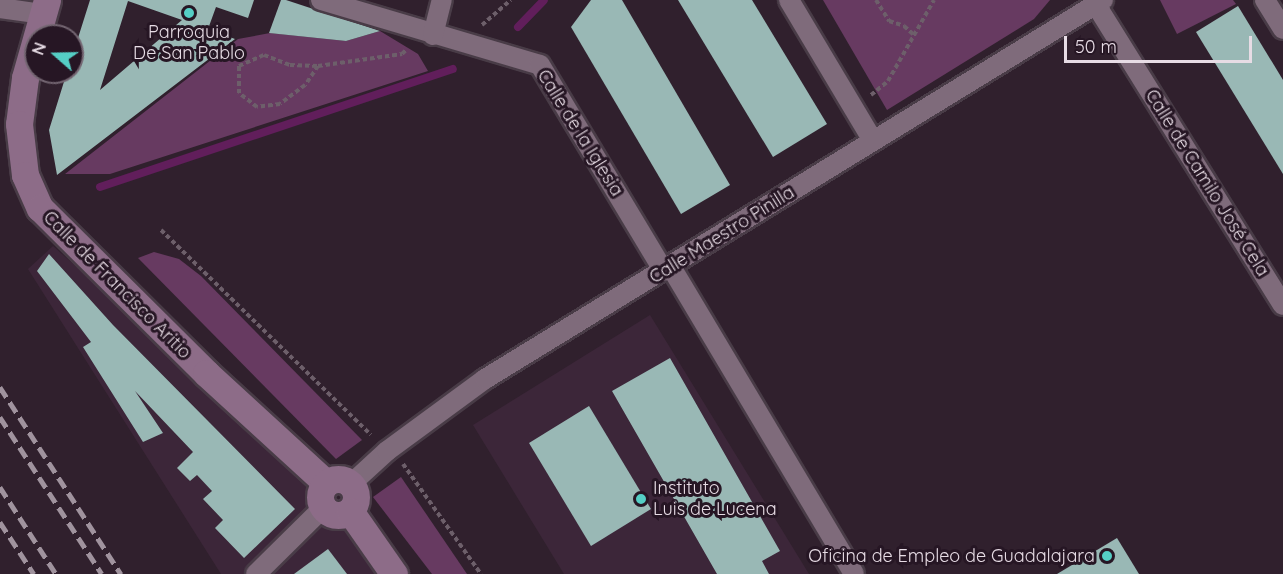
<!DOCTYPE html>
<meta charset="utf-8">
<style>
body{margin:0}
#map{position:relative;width:1283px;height:574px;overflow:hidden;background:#30202d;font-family:Quicksand,sans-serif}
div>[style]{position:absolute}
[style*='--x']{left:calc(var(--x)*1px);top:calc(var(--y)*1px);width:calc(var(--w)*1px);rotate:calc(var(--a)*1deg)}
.built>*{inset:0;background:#3c2639}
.green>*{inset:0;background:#673a61}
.stream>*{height:8px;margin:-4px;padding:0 4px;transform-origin:4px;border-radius:4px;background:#611e5b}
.building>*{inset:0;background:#99b8b5}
.path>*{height:4px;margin-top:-2px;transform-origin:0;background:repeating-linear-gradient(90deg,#6d5f6a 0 4.5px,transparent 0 7.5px)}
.roads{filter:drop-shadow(2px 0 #493c47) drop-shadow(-2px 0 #493c47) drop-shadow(0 2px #493c47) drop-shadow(0 -2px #493c47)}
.street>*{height:20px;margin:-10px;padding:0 10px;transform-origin:10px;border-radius:10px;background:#7f6b7b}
.secondary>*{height:27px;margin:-13.5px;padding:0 13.5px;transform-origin:13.5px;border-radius:13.5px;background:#8d6c88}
.secondary>.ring{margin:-13.5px;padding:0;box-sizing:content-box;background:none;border:27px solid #8d6c88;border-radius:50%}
.rail>*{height:4.5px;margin-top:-2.25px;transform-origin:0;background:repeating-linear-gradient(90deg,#a0939e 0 12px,transparent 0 18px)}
.dots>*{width:16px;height:16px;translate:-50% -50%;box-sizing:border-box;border:3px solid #261624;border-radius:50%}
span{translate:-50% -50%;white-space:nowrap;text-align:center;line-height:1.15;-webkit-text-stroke:6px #261624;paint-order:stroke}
.poi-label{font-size:18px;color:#e7dce5}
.left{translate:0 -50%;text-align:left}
.right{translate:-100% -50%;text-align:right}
.street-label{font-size:18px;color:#e7dce5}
.north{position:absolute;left:24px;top:24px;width:60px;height:60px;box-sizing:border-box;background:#261624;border:2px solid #736571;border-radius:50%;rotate:290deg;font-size:16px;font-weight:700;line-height:24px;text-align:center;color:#e7dce5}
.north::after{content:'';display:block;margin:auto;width:21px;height:27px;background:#55cec5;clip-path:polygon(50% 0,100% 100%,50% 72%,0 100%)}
.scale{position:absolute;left:1064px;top:36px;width:188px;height:27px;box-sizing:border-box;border:3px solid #e7dce5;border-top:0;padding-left:8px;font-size:18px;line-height:21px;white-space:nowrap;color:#e7dce5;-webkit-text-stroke:4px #261624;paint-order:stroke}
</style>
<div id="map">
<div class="built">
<i style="clip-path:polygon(53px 246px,344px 506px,391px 574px,221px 574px,28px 269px)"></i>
<i style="clip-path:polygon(650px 315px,809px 574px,564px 574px,473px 425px)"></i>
</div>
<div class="green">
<i style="clip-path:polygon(823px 0,1050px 0,1034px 19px,887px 110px)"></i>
<i style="clip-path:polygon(1160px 0,1233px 0,1236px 4px,1177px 34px)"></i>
<i style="clip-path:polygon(380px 31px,418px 54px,428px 71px,110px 174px,65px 174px,238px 39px,270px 33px,346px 41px)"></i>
<i style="clip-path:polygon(154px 252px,179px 259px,201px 276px,362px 440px,336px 459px,138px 258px)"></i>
<i style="clip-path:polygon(401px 477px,467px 574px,432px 574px,373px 497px)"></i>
</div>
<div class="stream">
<i style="--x:518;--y:27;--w:37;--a:-46"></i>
<i style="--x:100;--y:187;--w:372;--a:-18.5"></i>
</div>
<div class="building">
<i style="clip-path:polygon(evenodd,90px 0,254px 0,248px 18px,216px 7px,208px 29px,235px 39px,57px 175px,49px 130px,67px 72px,72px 72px,72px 57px,90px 0,128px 1px,182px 20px,100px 90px,128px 1px)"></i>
<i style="clip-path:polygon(281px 0,286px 0,380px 31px,346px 41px,269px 33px)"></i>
<i style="clip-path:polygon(591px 0,622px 0,730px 185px,681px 214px,571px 27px)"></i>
<i style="clip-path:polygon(678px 0,752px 0,827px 124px,773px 157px)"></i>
<i style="clip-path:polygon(1238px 6px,1283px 80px,1283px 174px,1196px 32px)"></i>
<i style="clip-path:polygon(49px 254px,113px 325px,295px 509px,244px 558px,215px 528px,223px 520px,203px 499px,212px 491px,197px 475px,190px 481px,177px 468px,193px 452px,135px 391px,163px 433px,143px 442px,83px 347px,91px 342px,37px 271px)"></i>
<i style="clip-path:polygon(670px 358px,780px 551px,762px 561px,769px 574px,717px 574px,612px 391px)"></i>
<i style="clip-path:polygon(589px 406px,651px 509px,591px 546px,529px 443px)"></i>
<i style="clip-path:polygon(1117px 538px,1139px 574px,1057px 574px)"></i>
<i style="clip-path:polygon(328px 549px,347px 574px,294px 574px)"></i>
</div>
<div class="path">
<i style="--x:876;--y:0;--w:25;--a:58"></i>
<i style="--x:889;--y:21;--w:16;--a:18"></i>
<i style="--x:904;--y:26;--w:15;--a:42"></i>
<i style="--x:482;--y:25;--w:38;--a:-41"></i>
<i style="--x:318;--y:66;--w:23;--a:124"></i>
<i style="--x:305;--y:85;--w:31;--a:143"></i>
<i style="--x:280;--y:104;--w:23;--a:173"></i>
<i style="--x:257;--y:107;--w:23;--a:-142"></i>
<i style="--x:239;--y:93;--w:27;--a:-90"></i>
<i style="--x:239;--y:66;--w:27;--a:-24"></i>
<i style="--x:264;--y:55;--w:28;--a:21"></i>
<i style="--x:290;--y:65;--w:28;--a:2"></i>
<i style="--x:318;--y:66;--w:85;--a:-8.1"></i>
<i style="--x:402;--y:54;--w:7;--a:-45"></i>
<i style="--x:871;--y:95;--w:22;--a:-39"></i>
<i style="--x:888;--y:81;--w:93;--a:-60.4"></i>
<i style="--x:161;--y:230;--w:293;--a:44.3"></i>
<i style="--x:403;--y:464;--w:135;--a:54.7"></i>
</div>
<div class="roads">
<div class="street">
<i style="--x:321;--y:0;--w:228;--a:16.5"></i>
<i style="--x:540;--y:65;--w:240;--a:59"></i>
<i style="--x:789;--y:0;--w:164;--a:59.2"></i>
<i style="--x:1093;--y:0;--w:359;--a:58.1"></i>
<i style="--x:1265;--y:0;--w:34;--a:58"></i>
<i style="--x:0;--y:8;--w:42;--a:8.1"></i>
<i style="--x:433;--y:35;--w:36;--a:-76"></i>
<i style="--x:671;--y:267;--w:357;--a:59.2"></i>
<i style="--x:351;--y:484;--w:49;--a:-42.5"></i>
<i style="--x:387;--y:451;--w:122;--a:-36.3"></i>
<i style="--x:485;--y:379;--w:725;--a:-31.52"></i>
<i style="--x:256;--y:574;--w:94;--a:-44.6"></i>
</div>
<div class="secondary">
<i style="--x:47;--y:0;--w:81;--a:105.8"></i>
<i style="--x:25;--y:78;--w:46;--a:97.4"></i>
<i style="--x:19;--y:124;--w:51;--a:83.3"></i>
<i style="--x:25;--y:175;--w:36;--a:66"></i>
<i style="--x:40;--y:208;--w:234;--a:44.8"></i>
<i style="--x:206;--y:373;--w:163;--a:42.5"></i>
<i class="ring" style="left:320px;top:479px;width:9px;height:9px"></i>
<i style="--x:350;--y:511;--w:77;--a:55.1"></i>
</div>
</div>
<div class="rail">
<i style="--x:0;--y:387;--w:223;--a:57.1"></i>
<i style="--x:0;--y:417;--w:187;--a:57"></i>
<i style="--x:0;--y:487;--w:103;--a:57.2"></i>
<i style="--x:0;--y:522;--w:62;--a:56.8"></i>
</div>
<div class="dots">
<i style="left:189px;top:13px;background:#55cec5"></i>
<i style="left:641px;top:499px;background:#55cec5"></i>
<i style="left:1107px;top:556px;background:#55cec5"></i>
</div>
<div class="poi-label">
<span style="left:189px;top:43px">Parroquia<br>De San Pablo</span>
<span class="left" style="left:653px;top:499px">Instituto<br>Luis de Lucena</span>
<span class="right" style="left:1095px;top:556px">Oficina de Empleo de Guadalajara</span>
</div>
<div class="street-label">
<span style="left:580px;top:133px;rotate:58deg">Calle de la Iglesia</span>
<span style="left:1207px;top:183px;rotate:58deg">Calle de Camilo José Cela</span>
<span style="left:722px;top:235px;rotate:-32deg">Calle Maestro Pinilla</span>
<span style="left:117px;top:285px;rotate:45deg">Calle de Francisco Aritio</span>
</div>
<div class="north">N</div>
<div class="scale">50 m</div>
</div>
